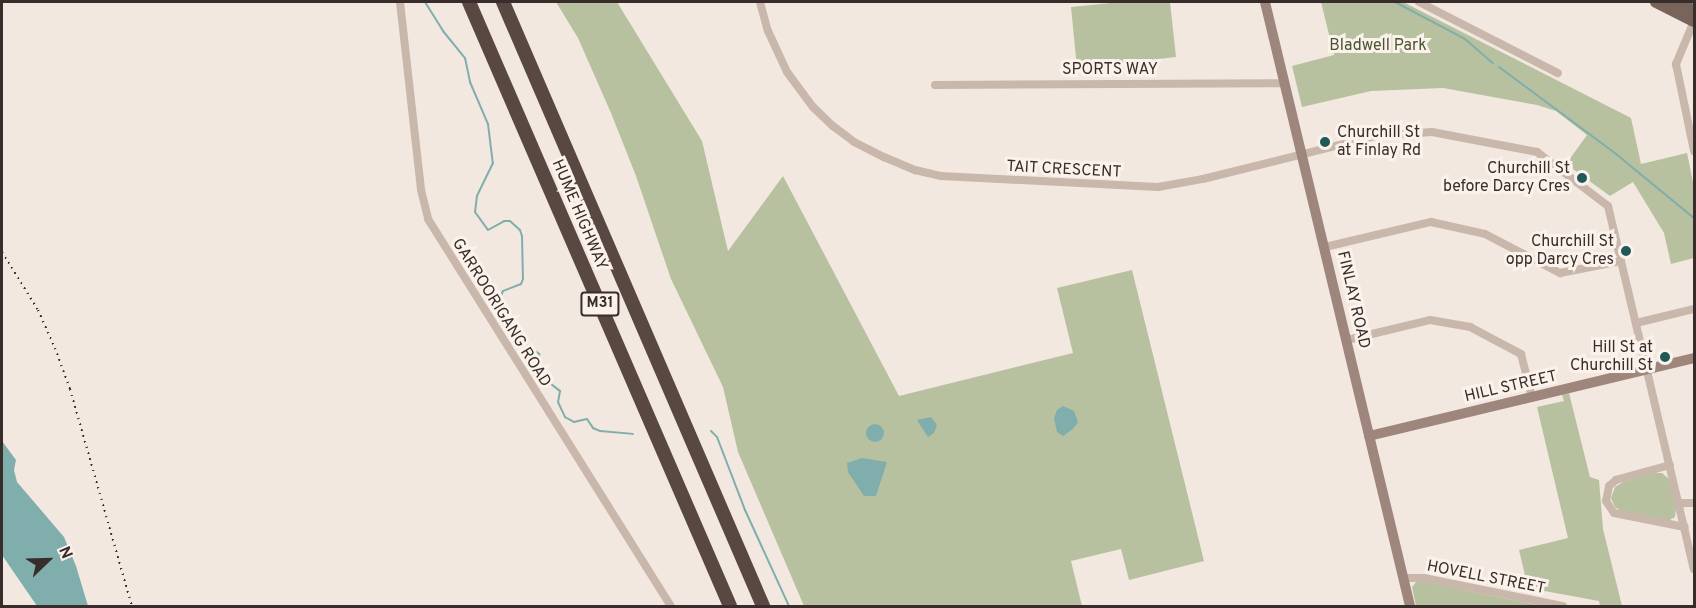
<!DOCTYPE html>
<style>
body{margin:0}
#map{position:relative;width:1696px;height:608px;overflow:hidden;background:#f2e8df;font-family:Overpass,sans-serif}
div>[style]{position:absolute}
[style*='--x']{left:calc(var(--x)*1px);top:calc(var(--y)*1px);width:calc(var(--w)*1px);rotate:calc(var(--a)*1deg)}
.green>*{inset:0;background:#b8c19f}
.water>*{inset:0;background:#7faead}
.round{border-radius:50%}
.stream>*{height:2px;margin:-1px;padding:0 1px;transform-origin:1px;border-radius:1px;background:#7faead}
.street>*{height:8px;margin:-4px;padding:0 4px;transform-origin:4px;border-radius:4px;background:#cab7ab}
.secondary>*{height:10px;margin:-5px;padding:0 5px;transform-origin:5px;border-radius:5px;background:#9e867c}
.primary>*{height:12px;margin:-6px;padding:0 6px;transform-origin:6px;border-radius:6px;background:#79645c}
.highway>*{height:14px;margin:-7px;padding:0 7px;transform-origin:7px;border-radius:7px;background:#594741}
.rail>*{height:2px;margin-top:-1px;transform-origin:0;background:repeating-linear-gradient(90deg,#382d2a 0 1.5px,transparent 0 6px)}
.dots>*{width:16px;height:16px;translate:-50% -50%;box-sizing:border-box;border:3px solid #faf2eb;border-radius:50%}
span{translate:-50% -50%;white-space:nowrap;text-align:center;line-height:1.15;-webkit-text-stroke:6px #faf2eb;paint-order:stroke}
.shield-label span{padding:2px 4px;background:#faf2eb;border:2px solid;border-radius:4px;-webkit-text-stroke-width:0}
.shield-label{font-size:15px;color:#382d2a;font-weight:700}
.park-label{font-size:16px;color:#4a552f}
.street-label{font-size:16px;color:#382d2a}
.poi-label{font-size:16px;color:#382d2a}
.left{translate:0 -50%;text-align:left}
.right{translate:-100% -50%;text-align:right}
.frame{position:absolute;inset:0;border:3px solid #382d2a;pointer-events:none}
.north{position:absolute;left:18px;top:530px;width:60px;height:60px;-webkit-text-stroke:4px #faf2eb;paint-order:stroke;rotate:67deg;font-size:16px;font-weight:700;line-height:24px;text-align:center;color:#382d2a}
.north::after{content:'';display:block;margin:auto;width:21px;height:27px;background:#382d2a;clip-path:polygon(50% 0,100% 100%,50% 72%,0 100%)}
</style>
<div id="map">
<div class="green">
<i style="clip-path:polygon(556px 2px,617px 2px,702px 141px,728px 251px,783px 176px,899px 396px,1073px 353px,1057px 288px,1132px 270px,1204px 561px,1129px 580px,1121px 549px,1071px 561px,1082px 606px,804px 606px,738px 452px,723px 387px,671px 279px,636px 176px,611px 113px,578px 38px)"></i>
<i style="clip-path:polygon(1121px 2px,1170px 2px,1176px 57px,1077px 68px,1071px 7px)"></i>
<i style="clip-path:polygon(1321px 2px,1403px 2px,1631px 118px,1641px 164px,1687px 153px,1694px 187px,1694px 258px,1671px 264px,1664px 233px,1633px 182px,1610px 196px,1566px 164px,1587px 135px,1556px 111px,1537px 105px,1443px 88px,1371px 91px,1302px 107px,1292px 66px,1334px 55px)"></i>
<i style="clip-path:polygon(1569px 393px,1590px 477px,1599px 480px,1603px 529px,1622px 606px,1600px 606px,1599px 601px,1528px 588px,1519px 550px,1568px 538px,1537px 407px,1564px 401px,1562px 395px)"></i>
<i style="clip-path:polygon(1653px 473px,1662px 473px,1669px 479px,1676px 507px,1675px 517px,1668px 521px,1621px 511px,1615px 507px,1611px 498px,1615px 487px,1623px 482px)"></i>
<i style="clip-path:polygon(1424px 581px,1464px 590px,1542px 606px,1416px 606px,1412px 587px,1416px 582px)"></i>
</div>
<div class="water">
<i style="clip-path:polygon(1063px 406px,1074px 411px,1078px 422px,1073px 429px,1063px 436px,1057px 432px,1054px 418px,1057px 410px)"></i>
<i style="clip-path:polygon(931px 417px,937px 425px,934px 433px,928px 437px,917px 420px)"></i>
<i class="round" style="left:866px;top:424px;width:18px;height:18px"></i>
<i style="clip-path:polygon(2px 441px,16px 460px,14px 470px,17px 482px,64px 537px,76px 566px,88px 606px,37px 606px,2px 555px)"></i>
<i style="clip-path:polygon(862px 458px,887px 462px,876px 496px,864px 496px,848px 472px,847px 463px)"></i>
</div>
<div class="stream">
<i style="--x:425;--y:2;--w:34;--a:58"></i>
<i style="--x:443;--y:31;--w:35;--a:51"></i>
<i style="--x:465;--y:58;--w:25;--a:78"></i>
<i style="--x:470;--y:82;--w:46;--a:66.8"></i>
<i style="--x:488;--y:124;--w:39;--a:83"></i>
<i style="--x:493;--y:163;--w:37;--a:116"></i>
<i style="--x:477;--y:196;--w:16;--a:97"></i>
<i style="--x:475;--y:212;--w:22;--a:54"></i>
<i style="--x:488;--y:230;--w:18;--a:-29"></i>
<i style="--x:504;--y:221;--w:6;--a:0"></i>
<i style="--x:510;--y:221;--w:13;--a:42"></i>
<i style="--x:520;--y:230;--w:6;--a:72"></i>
<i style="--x:522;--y:236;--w:43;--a:88.7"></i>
<i style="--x:523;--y:279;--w:5;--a:112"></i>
<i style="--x:521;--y:284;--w:19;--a:159"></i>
<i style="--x:503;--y:291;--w:8;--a:113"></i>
<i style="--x:500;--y:298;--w:12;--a:81"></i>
<i style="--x:502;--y:310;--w:21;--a:67"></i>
<i style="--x:510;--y:329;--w:10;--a:53"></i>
<i style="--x:516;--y:337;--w:29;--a:36"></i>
<i style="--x:539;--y:354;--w:23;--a:83"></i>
<i style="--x:542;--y:377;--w:23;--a:38"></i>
<i style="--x:560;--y:391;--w:11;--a:100"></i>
<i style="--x:558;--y:402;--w:17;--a:65"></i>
<i style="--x:565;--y:417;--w:10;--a:29"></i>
<i style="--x:574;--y:422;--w:13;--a:-13"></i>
<i style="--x:587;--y:419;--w:11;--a:56"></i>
<i style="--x:593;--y:428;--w:8;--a:23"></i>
<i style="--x:600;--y:431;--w:33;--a:5"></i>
<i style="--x:1395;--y:2;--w:79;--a:27.9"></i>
<i style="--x:1465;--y:39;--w:37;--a:41"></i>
<i style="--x:1499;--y:67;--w:146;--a:36.6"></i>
<i style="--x:1616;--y:154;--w:101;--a:39.4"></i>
<i style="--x:711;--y:431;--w:8;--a:45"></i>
<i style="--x:717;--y:437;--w:78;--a:69"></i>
<i style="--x:745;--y:510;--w:106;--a:65.4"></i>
</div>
<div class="street">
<i style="--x:400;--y:2;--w:189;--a:83.6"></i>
<i style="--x:421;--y:190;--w:30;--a:76"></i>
<i style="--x:428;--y:219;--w:457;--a:57.9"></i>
<i style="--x:760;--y:2;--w:30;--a:75"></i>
<i style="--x:768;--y:31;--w:45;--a:65.1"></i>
<i style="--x:787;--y:72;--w:44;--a:53.4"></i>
<i style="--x:813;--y:107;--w:28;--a:44"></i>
<i style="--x:833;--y:126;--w:26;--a:37"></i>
<i style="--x:854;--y:142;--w:34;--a:27"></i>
<i style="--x:884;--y:157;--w:34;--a:23"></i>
<i style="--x:915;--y:170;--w:27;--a:13"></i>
<i style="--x:941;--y:176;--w:217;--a:2.9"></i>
<i style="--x:1158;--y:187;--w:46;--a:-10.1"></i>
<i style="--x:1203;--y:179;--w:178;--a:-14"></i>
<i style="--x:1376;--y:136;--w:56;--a:-4.1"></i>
<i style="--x:1432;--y:132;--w:107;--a:10.8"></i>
<i style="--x:1537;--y:152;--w:89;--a:37.3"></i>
<i style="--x:1608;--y:206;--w:373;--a:76.7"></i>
<i style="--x:1419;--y:2;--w:156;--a:27.1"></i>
<i style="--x:1694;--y:21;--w:47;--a:112.7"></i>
<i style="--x:1676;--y:64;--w:89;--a:78.3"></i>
<i style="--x:935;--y:85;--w:349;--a:-0.3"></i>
<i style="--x:1325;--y:247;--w:109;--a:-13.3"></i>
<i style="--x:1431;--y:222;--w:55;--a:12.5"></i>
<i style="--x:1485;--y:234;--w:85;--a:27.5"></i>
<i style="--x:1560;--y:273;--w:62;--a:-11.1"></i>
<i style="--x:1636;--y:323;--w:60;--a:-13.6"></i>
<i style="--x:1347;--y:340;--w:85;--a:-13.5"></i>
<i style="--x:1430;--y:320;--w:41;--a:9.9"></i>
<i style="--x:1470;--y:327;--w:58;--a:27.9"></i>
<i style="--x:1521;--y:354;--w:44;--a:75.7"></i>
<i style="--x:1670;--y:465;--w:56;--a:164.5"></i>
<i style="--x:1616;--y:480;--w:9;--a:139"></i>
<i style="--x:1609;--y:486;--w:15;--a:101"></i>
<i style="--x:1606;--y:501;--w:14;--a:56"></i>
<i style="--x:1614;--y:513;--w:72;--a:11.2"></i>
<i style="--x:1679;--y:503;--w:15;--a:0"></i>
<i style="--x:1403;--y:578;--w:21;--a:0"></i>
<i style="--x:1424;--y:578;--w:142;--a:11.4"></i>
</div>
<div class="secondary">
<i style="--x:1265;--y:2;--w:621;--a:76.5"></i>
<i style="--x:1369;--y:436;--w:334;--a:-13.5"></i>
</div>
<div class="primary">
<i style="--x:1656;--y:2;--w:42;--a:26.6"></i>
<i style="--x:1677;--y:2;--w:19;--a:28"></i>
</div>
<div class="highway">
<i style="--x:469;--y:2;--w:658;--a:66.63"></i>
<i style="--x:503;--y:2;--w:658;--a:66.71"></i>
</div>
<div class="rail">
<i style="--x:2;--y:252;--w:68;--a:58.2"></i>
<i style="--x:38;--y:310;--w:42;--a:65.9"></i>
<i style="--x:55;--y:348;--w:44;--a:69.9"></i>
<i style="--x:70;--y:389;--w:226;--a:74.1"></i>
</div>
<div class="dots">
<i style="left:1325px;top:142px;background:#215858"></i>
<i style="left:1582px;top:178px;background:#215858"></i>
<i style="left:1626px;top:251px;background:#215858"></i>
<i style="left:1665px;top:357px;background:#215858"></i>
</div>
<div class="shield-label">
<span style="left:600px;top:304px">M31</span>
</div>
<div class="park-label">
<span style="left:1378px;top:46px">Bladwell Park</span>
</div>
<div class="street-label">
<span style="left:1110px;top:70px">SPORTS WAY</span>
<span style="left:1064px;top:170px;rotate:3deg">TAIT CRESCENT</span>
<span style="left:579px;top:215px;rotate:67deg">HUME HIGHWAY</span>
<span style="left:1353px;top:300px;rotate:77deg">FINLAY ROAD</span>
<span style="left:501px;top:313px;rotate:58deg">GARROORIGANG ROAD</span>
<span style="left:1511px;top:387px;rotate:-13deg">HILL STREET</span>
<span style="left:1486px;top:578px;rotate:11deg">HOVELL STREET</span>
</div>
<div class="poi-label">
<span class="left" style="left:1337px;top:142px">Churchill St<br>at Finlay Rd</span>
<span class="right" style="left:1570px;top:178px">Churchill St<br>before Darcy Cres</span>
<span class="right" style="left:1614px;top:251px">Churchill St<br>opp Darcy Cres</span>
<span class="right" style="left:1653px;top:357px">Hill St at<br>Churchill St</span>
</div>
<div class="frame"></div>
<div class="north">N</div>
</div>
